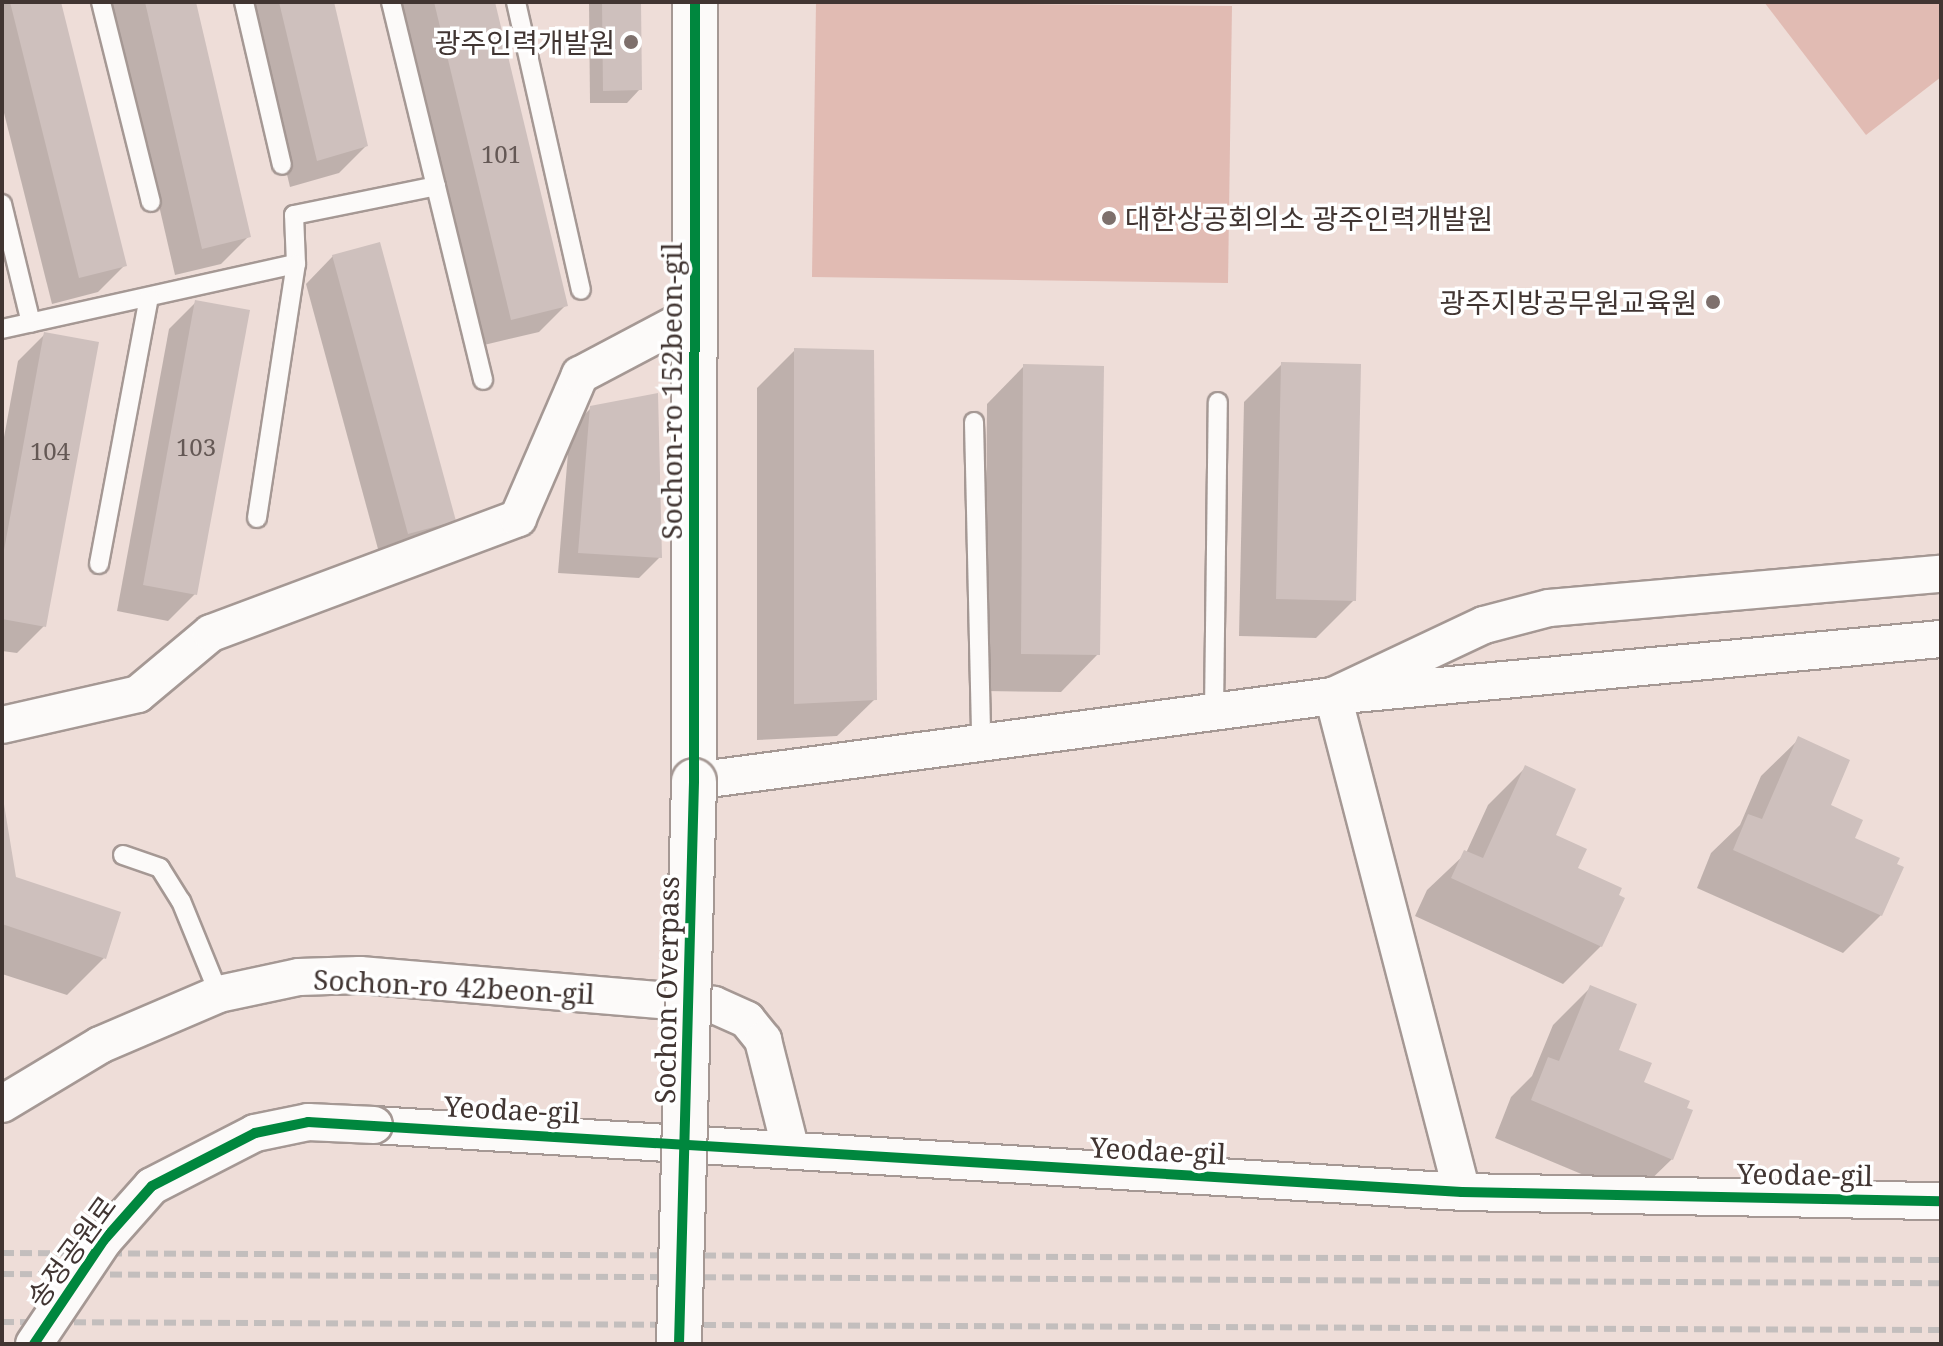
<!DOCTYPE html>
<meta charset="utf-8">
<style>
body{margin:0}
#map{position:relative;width:1943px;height:1346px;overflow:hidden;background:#eeddd8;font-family:"Noto Serif","Noto Sans KR",serif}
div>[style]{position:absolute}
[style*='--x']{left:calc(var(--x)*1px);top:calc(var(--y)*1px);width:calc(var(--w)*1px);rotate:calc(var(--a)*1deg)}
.green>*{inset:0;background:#e1bbb3}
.shadow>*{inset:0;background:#0003}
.building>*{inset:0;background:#cec0bd}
.roads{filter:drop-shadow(2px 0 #a59894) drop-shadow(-2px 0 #a59894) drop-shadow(0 2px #a59894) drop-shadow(0 -2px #a59894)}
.lane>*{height:18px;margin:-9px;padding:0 9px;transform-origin:9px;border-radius:9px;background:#fcfaf9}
.street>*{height:36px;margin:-18px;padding:0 18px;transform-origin:18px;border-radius:18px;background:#fcfaf9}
.secondary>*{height:44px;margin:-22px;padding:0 22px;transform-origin:22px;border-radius:22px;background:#fcfaf9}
.rail>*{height:6px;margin-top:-3px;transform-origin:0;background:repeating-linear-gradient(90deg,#c3bebd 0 12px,transparent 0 18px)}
.bridges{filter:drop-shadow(2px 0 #a59894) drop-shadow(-2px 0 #a59894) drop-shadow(0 2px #a59894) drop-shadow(0 -2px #a59894)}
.street-bridge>*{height:36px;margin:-18px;padding:0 18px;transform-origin:18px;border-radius:18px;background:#fcfaf9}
.secondary-bridge>*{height:44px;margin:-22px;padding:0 22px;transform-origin:22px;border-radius:22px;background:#fcfaf9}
.cycleway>*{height:10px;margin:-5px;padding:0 5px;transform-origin:5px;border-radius:5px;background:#00873e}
.dots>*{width:22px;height:22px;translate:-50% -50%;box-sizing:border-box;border:4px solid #fff;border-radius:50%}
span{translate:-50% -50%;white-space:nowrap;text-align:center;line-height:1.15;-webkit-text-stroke:7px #fff;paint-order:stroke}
.number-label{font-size:24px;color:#645855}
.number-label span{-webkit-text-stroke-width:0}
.poi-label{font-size:28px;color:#413532}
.right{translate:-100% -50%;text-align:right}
.left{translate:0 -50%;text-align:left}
.street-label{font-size:28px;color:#413532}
.frame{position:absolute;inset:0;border:4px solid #413532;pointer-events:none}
</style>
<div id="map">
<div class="green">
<i style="clip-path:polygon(816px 2px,1232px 6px,1228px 283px,812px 277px)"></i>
<i style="clip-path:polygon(1764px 2px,1941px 2px,1941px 77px,1866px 135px)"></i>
</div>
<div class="shadow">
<i style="clip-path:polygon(2px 2px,59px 2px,125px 265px,98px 292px,52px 304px,2px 105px)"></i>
<i style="clip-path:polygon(112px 2px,194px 2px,248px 237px,221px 264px,175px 275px)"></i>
<i style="clip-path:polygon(246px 2px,331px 2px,366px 146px,339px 173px,290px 187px)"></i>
<i style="clip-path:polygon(401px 2px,493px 2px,566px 305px,539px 332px,484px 345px)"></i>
<i style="clip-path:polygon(589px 2px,639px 2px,640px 89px,627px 103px,590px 103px)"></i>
<i style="clip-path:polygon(333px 256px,454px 520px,427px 547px,381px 560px,306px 284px)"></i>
<i style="clip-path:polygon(196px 302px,195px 594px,168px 621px,117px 611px,169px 329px)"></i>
<i style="clip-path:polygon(45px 334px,44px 626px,17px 653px,2px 651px,2px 448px,18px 361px)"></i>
<i style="clip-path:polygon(795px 350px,875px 699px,837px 736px,757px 740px,757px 388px)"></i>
<i style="clip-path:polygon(1282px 364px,1354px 600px,1316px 638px,1239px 636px,1244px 402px)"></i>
<i style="clip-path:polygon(1024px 366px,1098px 654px,1061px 692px,985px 691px,987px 404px)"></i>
<i style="clip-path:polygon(591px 408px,660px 557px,639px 578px,558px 573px,570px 429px)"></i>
<i style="clip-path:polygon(1799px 739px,1828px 806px,1852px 839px,1881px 915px,1843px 953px,1697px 888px,1711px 853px,1740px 825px,1761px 776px)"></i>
<i style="clip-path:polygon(1526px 767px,1553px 836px,1576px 869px,1601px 946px,1563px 984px,1415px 916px,1427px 890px,1466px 853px,1488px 805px)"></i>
<i style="clip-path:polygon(2px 793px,14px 878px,104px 958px,67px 995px,2px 974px)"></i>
<i style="clip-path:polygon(1591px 987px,1616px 1051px,1642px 1083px,1672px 1159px,1634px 1196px,1495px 1138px,1511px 1097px,1532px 1076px,1553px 1025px)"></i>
</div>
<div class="building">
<i style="clip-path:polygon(10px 2px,61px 2px,127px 266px,79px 278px)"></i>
<i style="clip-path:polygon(145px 2px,196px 2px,251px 237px,202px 249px)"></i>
<i style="clip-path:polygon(279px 2px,334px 2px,368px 146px,317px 161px)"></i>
<i style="clip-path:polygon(434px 2px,495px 2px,568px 306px,511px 320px)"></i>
<i style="clip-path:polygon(602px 2px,641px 2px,642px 90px,603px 91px)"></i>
<i style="clip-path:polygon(380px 242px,456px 521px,408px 534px,332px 255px)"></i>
<i style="clip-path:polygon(195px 300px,250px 310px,197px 595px,143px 585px)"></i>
<i style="clip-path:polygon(44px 332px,99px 342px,46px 627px,2px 619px,2px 561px)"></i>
<i style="clip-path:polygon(794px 348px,874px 350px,877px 700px,794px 704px)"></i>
<i style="clip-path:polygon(1281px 362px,1361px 364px,1356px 601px,1276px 599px)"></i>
<i style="clip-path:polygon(1023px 364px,1104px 366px,1100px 655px,1021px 654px)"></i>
<i style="clip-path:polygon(658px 393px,662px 558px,578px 553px,590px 406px)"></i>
<i style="clip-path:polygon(1798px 736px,1850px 760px,1831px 805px,1863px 820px,1855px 838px,1900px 858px,1897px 864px,1904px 867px,1882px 916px,1733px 850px,1748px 814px,1762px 819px)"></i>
<i style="clip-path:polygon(1525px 765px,1576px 789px,1556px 835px,1587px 849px,1578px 868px,1622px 888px,1619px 895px,1625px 898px,1602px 947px,1451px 878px,1464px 850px,1483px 858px)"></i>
<i style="clip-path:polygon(2px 792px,16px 877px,121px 912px,106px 959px,2px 924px)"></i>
<i style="clip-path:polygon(1590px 985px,1637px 1004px,1619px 1050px,1652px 1063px,1644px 1082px,1690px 1101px,1687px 1108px,1693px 1110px,1673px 1160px,1531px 1100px,1548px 1057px,1559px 1061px)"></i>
</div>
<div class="roads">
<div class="lane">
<i style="--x:101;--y:2;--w:206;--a:76"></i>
<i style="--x:244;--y:2;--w:167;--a:76.9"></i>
<i style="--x:391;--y:2;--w:389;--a:76.3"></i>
<i style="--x:516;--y:2;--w:295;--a:77.3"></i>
<i style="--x:2;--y:204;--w:122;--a:76.3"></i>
<i style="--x:2;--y:329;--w:301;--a:-12.5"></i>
<i style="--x:296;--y:264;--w:49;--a:-92.3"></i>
<i style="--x:294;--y:215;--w:145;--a:-11.5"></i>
<i style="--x:974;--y:422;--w:320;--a:88.7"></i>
<i style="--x:257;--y:518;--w:257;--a:-81.3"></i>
<i style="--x:99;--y:564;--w:271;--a:-79.4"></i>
<i style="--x:1214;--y:712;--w:310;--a:-89.3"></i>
<i style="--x:123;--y:855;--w:39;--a:19"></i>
<i style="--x:160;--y:868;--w:39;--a:58"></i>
<i style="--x:181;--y:901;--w:100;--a:67.8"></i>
</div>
<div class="street">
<i style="--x:2;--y:725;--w:139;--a:-12.8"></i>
<i style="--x:138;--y:694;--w:95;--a:-39.9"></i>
<i style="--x:211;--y:633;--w:328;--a:-20.5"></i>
<i style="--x:518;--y:518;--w:156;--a:-66.6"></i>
<i style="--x:580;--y:375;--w:130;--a:-27.9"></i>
<i style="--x:694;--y:781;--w:645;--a:-7.58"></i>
<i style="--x:1333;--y:696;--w:611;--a:-5.36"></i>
<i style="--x:2;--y:1104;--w:114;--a:-31"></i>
<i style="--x:100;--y:1045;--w:129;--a:-23.2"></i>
<i style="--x:219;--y:994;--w:82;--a:-12"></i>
<i style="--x:299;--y:977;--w:61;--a:-1.9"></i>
<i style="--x:360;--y:975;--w:355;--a:4.8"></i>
<i style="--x:714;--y:1005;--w:36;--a:24"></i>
<i style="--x:747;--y:1020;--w:26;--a:51"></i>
<i style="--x:763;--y:1040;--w:110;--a:75.8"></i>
<i style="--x:374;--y:1125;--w:1090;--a:3.52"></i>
<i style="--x:1462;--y:1192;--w:479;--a:1.1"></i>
<i style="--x:1462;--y:1192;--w:513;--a:-104.58"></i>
<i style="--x:1333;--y:696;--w:167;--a:-25.2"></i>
<i style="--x:1484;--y:625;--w:67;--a:-14.7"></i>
<i style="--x:1549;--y:608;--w:393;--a:-5"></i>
</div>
<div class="secondary">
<i style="--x:694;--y:781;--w:779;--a:-89.93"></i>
</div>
</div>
<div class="rail">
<i style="--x:2;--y:1253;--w:1939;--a:0.21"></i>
<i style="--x:2;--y:1274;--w:1939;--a:0.27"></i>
<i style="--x:2;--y:1322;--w:1939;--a:0.24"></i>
</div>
<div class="bridges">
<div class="street-bridge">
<i style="--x:34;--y:1344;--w:125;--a:-56.1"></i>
<i style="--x:104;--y:1240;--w:72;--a:-48.4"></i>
<i style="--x:152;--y:1186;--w:116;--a:-27.2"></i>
<i style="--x:255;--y:1133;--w:54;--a:-11.7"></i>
<i style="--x:308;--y:1122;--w:66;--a:2.6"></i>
</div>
<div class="secondary-bridge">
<i style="--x:679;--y:1344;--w:563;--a:-88.47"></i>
</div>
</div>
<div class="cycleway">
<i style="--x:34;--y:1344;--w:125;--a:-56.1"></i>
<i style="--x:104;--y:1240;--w:72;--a:-48.4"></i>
<i style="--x:152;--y:1186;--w:116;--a:-27.2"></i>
<i style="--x:255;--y:1133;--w:54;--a:-11.7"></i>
<i style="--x:308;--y:1122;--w:1156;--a:3.47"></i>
<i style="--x:1462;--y:1192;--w:479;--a:1.1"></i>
<i style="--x:679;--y:1344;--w:563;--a:-88.47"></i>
<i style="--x:694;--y:781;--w:779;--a:-89.93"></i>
</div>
<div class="dots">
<i style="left:631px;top:42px;background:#7e706c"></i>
<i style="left:1109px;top:218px;background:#7e706c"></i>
<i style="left:1713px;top:302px;background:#7e706c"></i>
</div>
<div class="number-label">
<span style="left:501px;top:154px">101</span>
<span style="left:196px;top:447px">103</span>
<span style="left:50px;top:451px">104</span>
</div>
<div class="poi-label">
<span class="right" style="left:615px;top:42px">광주인력개발원</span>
<span class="left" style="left:1125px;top:218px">대한상공회의소 광주인력개발원</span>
<span class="right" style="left:1697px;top:302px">광주지방공무원교육원</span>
</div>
<div class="street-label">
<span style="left:671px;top:391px;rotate:-90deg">Sochon-ro 152beon-gil</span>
<span style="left:454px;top:986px;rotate:3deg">Sochon-ro 42beon-gil</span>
<span style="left:666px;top:990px;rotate:-89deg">Sochon Overpass</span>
<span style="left:512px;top:1109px;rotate:3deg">Yeodae-gil</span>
<span style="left:1158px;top:1150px;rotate:3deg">Yeodae-gil</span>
<span style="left:1805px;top:1174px;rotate:1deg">Yeodae-gil</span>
<span style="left:71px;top:1251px;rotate:-54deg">송정공원로</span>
</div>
<div class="frame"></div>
</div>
